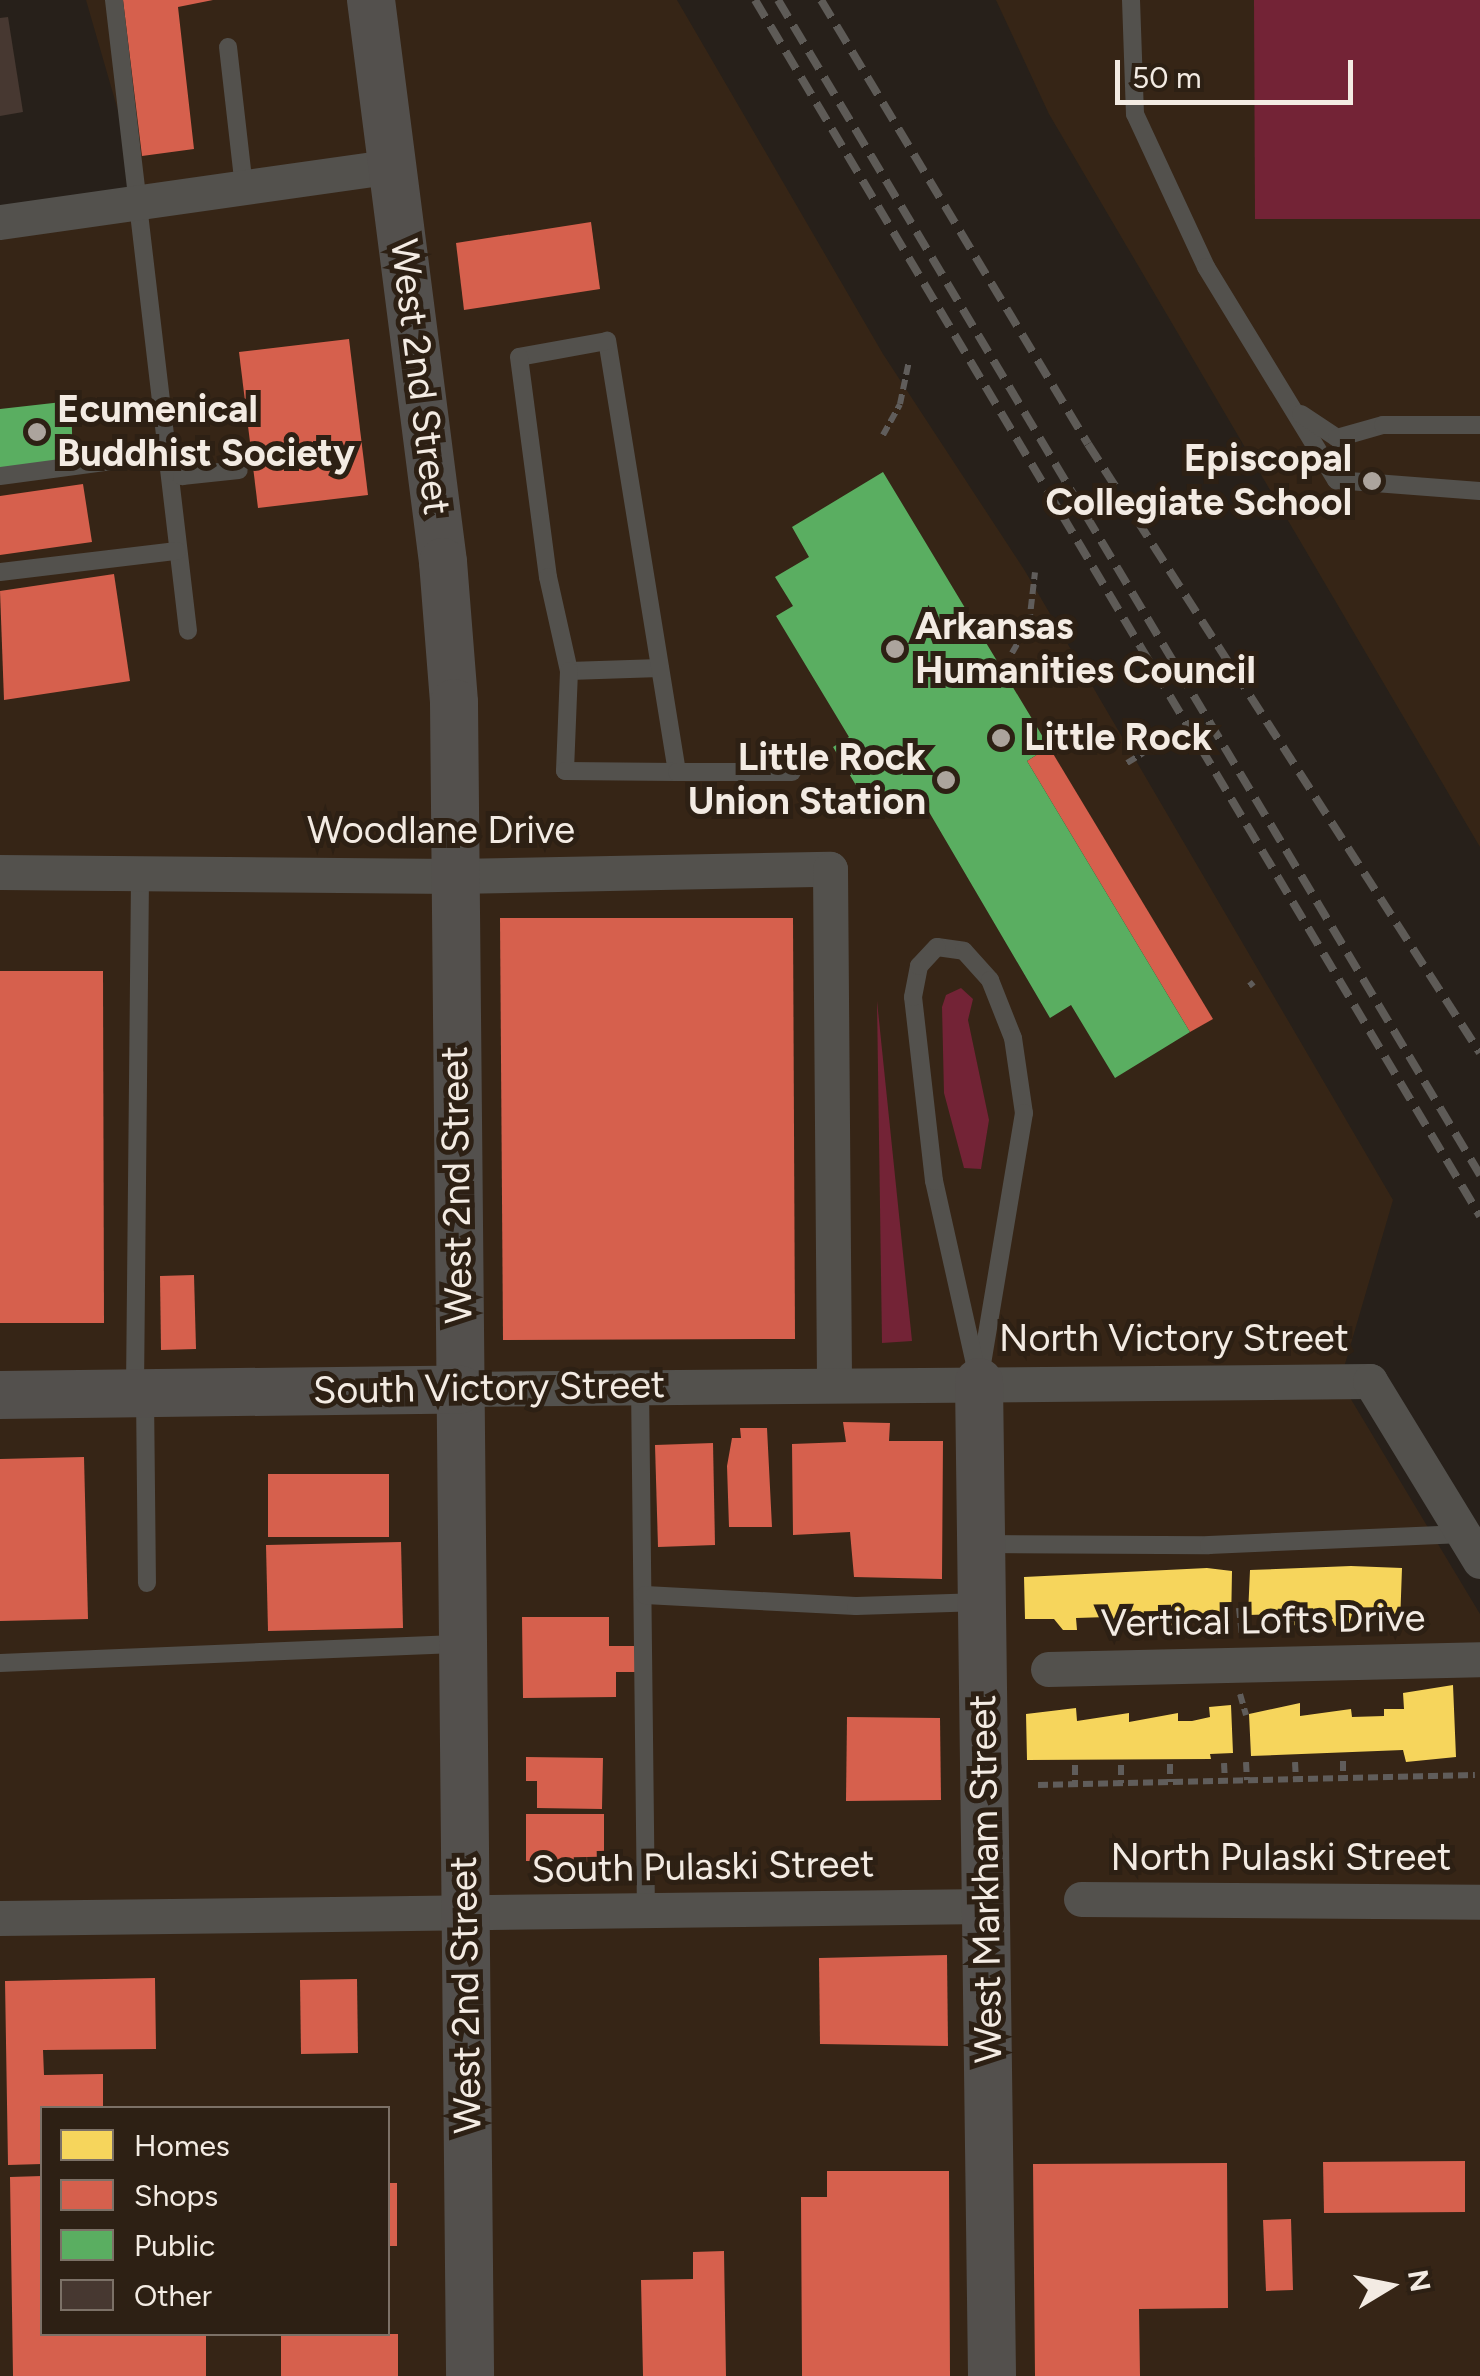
<!DOCTYPE html>
<style>
body{margin:0}
#map{position:relative;width:1480px;height:2376px;overflow:hidden;background:#27201a;font-family:Figtree,sans-serif}
div>[style]{position:absolute}
[style*='--x']{left:calc(var(--x)*1px);top:calc(var(--y)*1px);width:calc(var(--w)*1px);rotate:calc(var(--a)*1deg)}
.built>*{inset:0;background:#362516}
.green>*{inset:0;background:#732336}
.homes>*{inset:0;background:#f6d55c}
.shops>*{inset:0;background:#d6604d}
.public>*{inset:0;background:#5aae61}
.building>*{inset:0;background:#473831}
.path>*{height:6px;margin-top:-3px;transform-origin:0;background:repeating-linear-gradient(90deg,#605d5b 0 10px,transparent 0 15px)}
.lane>*{height:18px;margin:-9px;padding:0 9px;transform-origin:9px;border-radius:9px;background:#53514d}
.street>*{height:35px;margin:-17.5px;padding:0 17.5px;transform-origin:17.5px;border-radius:17.5px;background:#53514d}
.secondary>*{height:48px;margin:-24px;padding:0 24px;transform-origin:24px;border-radius:24px;background:#53504d}
.rail>*{height:8px;margin-top:-4px;transform-origin:0;background:repeating-linear-gradient(90deg,#5e5b57 0 20px,transparent 0 30px)}
.dots>*{width:28px;height:28px;translate:-50% -50%;box-sizing:border-box;border:5px solid #2d2014;border-radius:50%}
span{translate:-50% -50%;white-space:nowrap;text-align:center;line-height:1.15;-webkit-text-stroke:10px #2d2014;paint-order:stroke}
.street-label{font-size:38px;color:#f3ebe3}
.poi-label{font-size:38px;color:#f3ebe3;font-weight:700}
.left{translate:0 -50%;text-align:left}
.right{translate:-100% -50%;text-align:right}
.legend{position:absolute;left:40px;top:2106px;width:350px;height:230px;box-sizing:border-box;background:#2d2014;border:2px solid #7c7167;margin:0;padding:12px 18px;list-style:none;font-size:30px;color:#f3ebe3}
.legend li{display:flex;align-items:center;gap:20px;height:50px}
.legend b{width:50px;border:2px solid #7c7167}
.north{position:absolute;left:1340px;top:2236px;width:100px;height:100px;-webkit-text-stroke:8px #2d2014;paint-order:stroke;rotate:80deg;font-size:28px;font-weight:700;line-height:40px;text-align:center;color:#f3ebe3}
.north::after{content:'';display:block;margin:auto;width:35px;height:45px;background:#f3ebe3;clip-path:polygon(50% 0,100% 100%,50% 72%,0 100%)}
.scale{position:absolute;left:1115px;top:60px;width:238px;height:45px;box-sizing:border-box;border:5px solid #f3ebe3;border-top:0;padding-left:12px;font-size:30px;line-height:35px;white-space:nowrap;color:#f3ebe3;-webkit-text-stroke:8px #2d2014;paint-order:stroke}
</style>
<div id="map">
<div class="built">
<i style="clip-path:polygon(evenodd,86px 0,677px 0,883px 354px,1025px 571px,1393px 1200px,1340px 1381px,1480px 1614px,1480px 2376px,0 2376px,0 234px,147px 211px,86px 0,42px 2108px,388px 2108px,388px 2334px,42px 2334px,42px 2108px)"></i>
<i style="clip-path:polygon(996px 0,1480px 0,1480px 847px,1049px 114px)"></i>
</div>
<div class="green">
<i style="clip-path:polygon(1254px 0,1480px 0,1480px 219px,1255px 219px)"></i>
<i style="clip-path:polygon(961px 988px,973px 999px,968px 1020px,989px 1120px,981px 1169px,964px 1168px,944px 1093px,942px 1007px,946px 995px)"></i>
<i style="clip-path:polygon(877px 1001px,912px 1341px,882px 1343px)"></i>
</div>
<div class="homes">
<i style="clip-path:polygon(1351px 1566px,1402px 1568px,1400px 1624px,1384px 1624px,1380px 1612px,1352px 1614px,1349px 1625px,1335px 1626px,1329px 1614px,1302px 1615px,1299px 1625px,1283px 1626px,1277px 1614px,1248px 1615px,1250px 1570px)"></i>
<i style="clip-path:polygon(1207px 1568px,1232px 1571px,1231px 1627px,1214px 1627px,1210px 1616px,1182px 1617px,1179px 1628px,1166px 1629px,1159px 1617px,1132px 1618px,1129px 1628px,1114px 1628px,1108px 1617px,1076px 1618px,1077px 1630px,1063px 1630px,1054px 1619px,1025px 1619px,1024px 1577px)"></i>
<i style="clip-path:polygon(1453px 1685px,1456px 1757px,1406px 1762px,1403px 1750px,1251px 1756px,1249px 1714px,1300px 1703px,1300px 1716px,1351px 1709px,1352px 1717px,1384px 1716px,1384px 1709px,1404px 1709px,1403px 1693px)"></i>
<i style="clip-path:polygon(1231px 1705px,1233px 1753px,1210px 1754px,1211px 1759px,1027px 1760px,1026px 1714px,1076px 1708px,1077px 1721px,1129px 1713px,1129px 1722px,1178px 1713px,1178px 1721px,1192px 1721px,1210px 1717px,1209px 1707px)"></i>
</div>
<div class="shops">
<i style="clip-path:polygon(123px 0,213px 0,178px 7px,194px 149px,142px 156px)"></i>
<i style="clip-path:polygon(591px 222px,600px 289px,464px 310px,456px 243px)"></i>
<i style="clip-path:polygon(349px 339px,368px 495px,258px 508px,239px 352px)"></i>
<i style="clip-path:polygon(83px 484px,92px 542px,0 555px,0 496px)"></i>
<i style="clip-path:polygon(114px 574px,130px 681px,4px 700px,0 591px)"></i>
<i style="clip-path:polygon(1049px 747px,1213px 1019px,1190px 1032px,1027px 761px)"></i>
<i style="clip-path:polygon(500px 918px,793px 918px,795px 1339px,503px 1340px)"></i>
<i style="clip-path:polygon(0 971px,103px 971px,104px 1323px,0 1323px)"></i>
<i style="clip-path:polygon(194px 1275px,196px 1349px,161px 1350px,160px 1276px)"></i>
<i style="clip-path:polygon(843px 1422px,890px 1423px,889px 1441px,943px 1441px,942px 1579px,854px 1577px,850px 1532px,793px 1535px,792px 1444px,846px 1442px)"></i>
<i style="clip-path:polygon(740px 1428px,767px 1428px,772px 1527px,729px 1527px,727px 1466px,732px 1438px,741px 1438px)"></i>
<i style="clip-path:polygon(713px 1443px,715px 1545px,658px 1547px,655px 1445px)"></i>
<i style="clip-path:polygon(84px 1457px,88px 1619px,0 1621px,0 1459px)"></i>
<i style="clip-path:polygon(268px 1474px,389px 1474px,389px 1537px,268px 1537px)"></i>
<i style="clip-path:polygon(401px 1542px,403px 1628px,268px 1631px,266px 1545px)"></i>
<i style="clip-path:polygon(522px 1617px,609px 1617px,609px 1646px,637px 1646px,637px 1672px,616px 1672px,616px 1697px,523px 1698px)"></i>
<i style="clip-path:polygon(847px 1717px,940px 1718px,941px 1800px,846px 1801px)"></i>
<i style="clip-path:polygon(526px 1757px,603px 1758px,602px 1809px,537px 1808px,537px 1781px,526px 1781px)"></i>
<i style="clip-path:polygon(526px 1814px,604px 1814px,604px 1862px,526px 1861px)"></i>
<i style="clip-path:polygon(947px 1955px,948px 2046px,820px 2044px,819px 1958px)"></i>
<i style="clip-path:polygon(155px 1978px,156px 2049px,43px 2050px,44px 2075px,103px 2074px,103px 2108px,42px 2108px,42px 2164px,8px 2165px,5px 1981px)"></i>
<i style="clip-path:polygon(357px 1979px,358px 2053px,301px 2054px,300px 1980px)"></i>
<i style="clip-path:polygon(1465px 2161px,1465px 2212px,1324px 2213px,1323px 2162px)"></i>
<i style="clip-path:polygon(1227px 2163px,1228px 2308px,1139px 2309px,1140px 2376px,1035px 2376px,1033px 2164px)"></i>
<i style="clip-path:polygon(827px 2171px,949px 2171px,950px 2376px,802px 2376px,801px 2197px,827px 2197px)"></i>
<i style="clip-path:polygon(42px 2176px,42px 2334px,206px 2334px,206px 2376px,13px 2376px,10px 2177px)"></i>
<i style="clip-path:polygon(388px 2183px,397px 2183px,397px 2246px,388px 2246px)"></i>
<i style="clip-path:polygon(1291px 2219px,1293px 2290px,1266px 2291px,1263px 2220px)"></i>
<i style="clip-path:polygon(724px 2251px,726px 2376px,643px 2376px,641px 2280px,693px 2279px,693px 2252px)"></i>
<i style="clip-path:polygon(281px 2334px,398px 2334px,398px 2376px,281px 2376px)"></i>
</div>
<div class="public">
<i style="clip-path:polygon(71px 401px,73px 462px,0 470px,0 409px)"></i>
<i style="clip-path:polygon(883px 472px,1049px 747px,1027px 761px,1190px 1032px,1115px 1078px,1071px 1005px,1050px 1018px,922px 800px,892px 818px,881px 800px,869px 807px,833px 747px,849px 737px,776px 616px,793px 606px,775px 577px,809px 557px,792px 527px)"></i>
</div>
<div class="building">
<i style="clip-path:polygon(8px 17px,23px 112px,0 116px,0 18px)"></i>
</div>
<div class="path">
<i style="--x:883;--y:435;--w:35;--a:-61"></i>
<i style="--x:900;--y:404;--w:44;--a:-78.2"></i>
<i style="--x:1012;--y:653;--w:34;--a:-60"></i>
<i style="--x:1029;--y:624;--w:52;--a:-83.4"></i>
<i style="--x:1127;--y:763;--w:19;--a:-32"></i>
<i style="--x:1249;--y:986;--w:6;--a:-39"></i>
<i style="--x:1239;--y:1608;--w:29;--a:84"></i>
<i style="--x:1240;--y:1694;--w:22;--a:74"></i>
<i style="--x:1343;--y:1761;--w:17;--a:90"></i>
<i style="--x:1246;--y:1762;--w:18;--a:87"></i>
<i style="--x:1295;--y:1762;--w:17;--a:87"></i>
<i style="--x:1224;--y:1763;--w:17;--a:87"></i>
<i style="--x:1170;--y:1764;--w:18;--a:90"></i>
<i style="--x:1075;--y:1765;--w:19;--a:90"></i>
<i style="--x:1121;--y:1765;--w:18;--a:90"></i>
<i style="--x:1038;--y:1785;--w:437;--a:-1.3"></i>
</div>
<div class="lane">
<i style="--x:114;--y:0;--w:635;--a:83.31"></i>
<i style="--x:1131;--y:0;--w:114;--a:88"></i>
<i style="--x:1135;--y:114;--w:169;--a:65.1"></i>
<i style="--x:1206;--y:267;--w:250;--a:58.6"></i>
<i style="--x:1336;--y:480;--w:144;--a:4.4"></i>
<i style="--x:228;--y:47;--w:141;--a:83.5"></i>
<i style="--x:1301;--y:414;--w:43;--a:33.7"></i>
<i style="--x:1337;--y:438;--w:48;--a:-15.8"></i>
<i style="--x:1383;--y:425;--w:97;--a:0"></i>
<i style="--x:0;--y:476;--w:158;--a:-7.6"></i>
<i style="--x:157;--y:455;--w:33;--a:40"></i>
<i style="--x:182;--y:476;--w:57;--a:-6"></i>
<i style="--x:0;--y:572;--w:178;--a:-6.8"></i>
<i style="--x:569;--y:671;--w:91;--a:-1.9"></i>
<i style="--x:677;--y:772;--w:437;--a:-99.2"></i>
<i style="--x:607;--y:341;--w:89;--a:169.7"></i>
<i style="--x:519;--y:357;--w:222;--a:82.5"></i>
<i style="--x:548;--y:577;--w:96;--a:77.4"></i>
<i style="--x:569;--y:671;--w:100;--a:92.3"></i>
<i style="--x:565;--y:771;--w:112;--a:0.5"></i>
<i style="--x:677;--y:772;--w:115;--a:0"></i>
<i style="--x:937;--y:947;--w:27;--a:8"></i>
<i style="--x:964;--y:951;--w:39;--a:48"></i>
<i style="--x:990;--y:980;--w:62;--a:68.4"></i>
<i style="--x:1013;--y:1038;--w:76;--a:81.7"></i>
<i style="--x:1024;--y:1113;--w:273;--a:99.5"></i>
<i style="--x:979;--y:1382;--w:206;--a:-102.6"></i>
<i style="--x:934;--y:1181;--w:185;--a:-96.5"></i>
<i style="--x:913;--y:997;--w:32;--a:-79"></i>
<i style="--x:919;--y:966;--w:26;--a:-47"></i>
<i style="--x:640;--y:1385;--w:526;--a:89.35"></i>
<i style="--x:135;--y:1389;--w:516;--a:-89.44"></i>
<i style="--x:145;--y:1395;--w:188;--a:89.4"></i>
<i style="--x:981;--y:1544;--w:228;--a:0.3"></i>
<i style="--x:1209;--y:1545;--w:254;--a:-2.5"></i>
<i style="--x:645;--y:1595;--w:211;--a:3"></i>
<i style="--x:856;--y:1606;--w:126;--a:-1.8"></i>
<i style="--x:0;--y:1663;--w:462;--a:-2.4"></i>
</div>
<div class="street">
<i style="--x:0;--y:222;--w:396;--a:-8.1"></i>
<i style="--x:0;--y:872;--w:454;--a:0.5"></i>
<i style="--x:454;--y:876;--w:376;--a:-1.1"></i>
<i style="--x:830;--y:869;--w:515;--a:89.55"></i>
<i style="--x:460;--y:1389;--w:910;--a:-0.5"></i>
<i style="--x:1370;--y:1381;--w:211;--a:58.6"></i>
<i style="--x:1048;--y:1669;--w:432;--a:-1.3"></i>
<i style="--x:1081;--y:1899;--w:399;--a:0.4"></i>
<i style="--x:0;--y:1918;--w:987;--a:-0.7"></i>
</div>
<div class="secondary">
<i style="--x:371;--y:0;--w:567;--a:82.7"></i>
<i style="--x:443;--y:562;--w:141;--a:85.5"></i>
<i style="--x:454;--y:703;--w:1673;--a:89.45"></i>
<i style="--x:979;--y:1382;--w:994;--a:89.25"></i>
<i style="--x:0;--y:1395;--w:460;--a:-0.7"></i>
</div>
<div class="rail">
<i style="--x:755;--y:0;--w:1416;--a:59.2"></i>
<i style="--x:778;--y:0;--w:1369;--a:59.14"></i>
<i style="--x:821;--y:0;--w:518;--a:58.98"></i>
<i style="--x:1088;--y:444;--w:724;--a:57.23"></i>
</div>
<div class="dots">
<i style="left:37px;top:432px;background:#aca49d"></i>
<i style="left:1372px;top:481px;background:#aca49d"></i>
<i style="left:895px;top:649px;background:#aca49d"></i>
<i style="left:1001px;top:738px;background:#aca49d"></i>
<i style="left:946px;top:780px;background:#aca49d"></i>
</div>
<div class="street-label">
<span style="left:420px;top:377px;rotate:83deg">West 2nd Street</span>
<span style="left:441px;top:831px">Woodlane Drive</span>
<span style="left:457px;top:1185px;rotate:-91deg">West 2nd Street</span>
<span style="left:1174px;top:1339px">North Victory Street</span>
<span style="left:489px;top:1388px;rotate:-1deg">South Victory Street</span>
<span style="left:1263px;top:1621px;rotate:-1deg">Vertical Lofts Drive</span>
<span style="left:1281px;top:1858px">North Pulaski Street</span>
<span style="left:703px;top:1867px;rotate:-1deg">South Pulaski Street</span>
<span style="left:986px;top:1879px;rotate:-91deg">West Markham Street</span>
<span style="left:466px;top:1995px;rotate:-91deg">West 2nd Street</span>
</div>
<div class="poi-label">
<span class="left" style="left:57px;top:432px">Ecumenical<br>Buddhist Society</span>
<span class="right" style="left:1352px;top:481px">Episcopal<br>Collegiate School</span>
<span class="left" style="left:915px;top:649px">Arkansas<br>Humanities Council</span>
<span class="left" style="left:1024px;top:738px">Little Rock</span>
<span class="right" style="left:926px;top:780px">Little Rock<br>Union Station</span>
</div>
<ul class="legend">
<li><b style="height:28px;background:#f6d55c"></b>Homes</li>
<li><b style="height:28px;background:#d6604d"></b>Shops</li>
<li><b style="height:28px;background:#5aae61"></b>Public</li>
<li><b style="height:28px;background:#473831"></b>Other</li>
</ul>
<div class="north">N</div>
<div class="scale">50 m</div>
</div>
